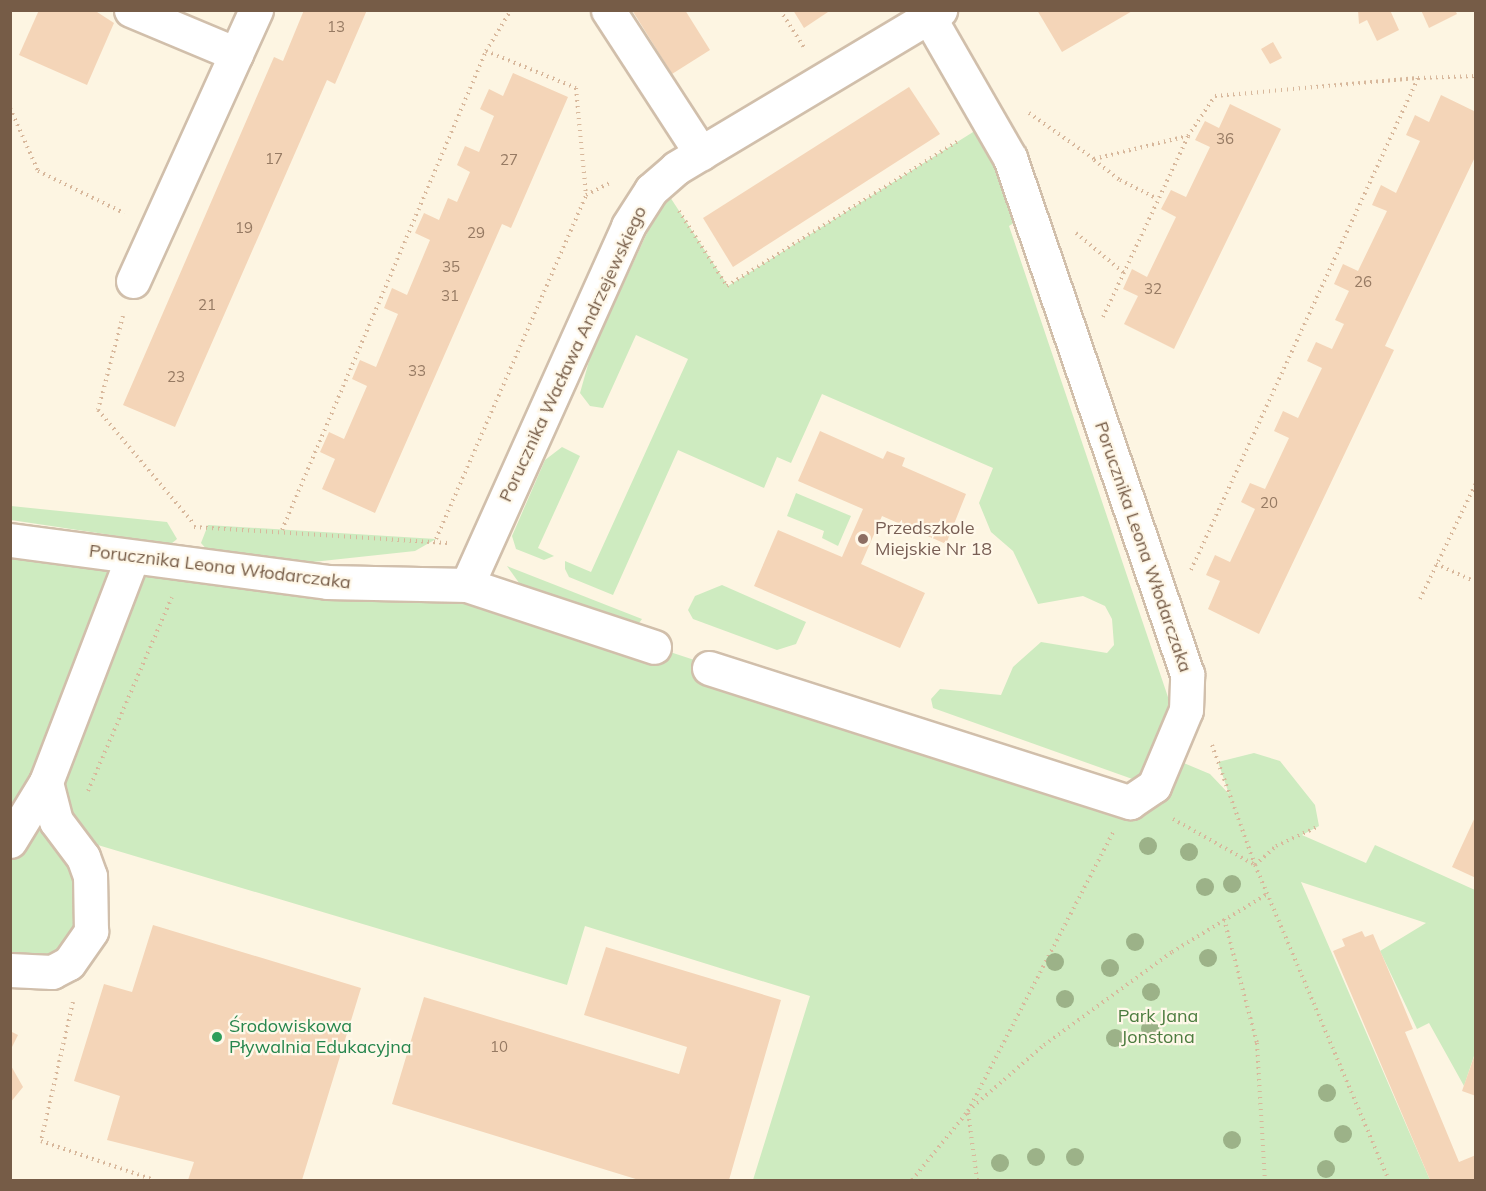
<!DOCTYPE html>
<meta charset="utf-8">
<style>
body{margin:0}
#map{position:relative;width:1486px;height:1191px;overflow:hidden;background:#fdf5e2;font-family:Mulish,sans-serif}
div>[style]{position:absolute}
[style*='--x']{left:calc(var(--x)*1px);top:calc(var(--y)*1px);width:calc(var(--w)*1px);rotate:calc(var(--a)*1deg)}
.green>*{inset:0;background:#ceebc0}
.building>*{inset:0;background:#f4d5b8}
.path>*{height:4px;margin-top:-2px;transform-origin:0;background:repeating-linear-gradient(90deg,#d8b89c 0 1.5px,transparent 0 6px)}
.roads{filter:drop-shadow(2px 0 #d1bfab) drop-shadow(-2px 0 #d1bfab) drop-shadow(0 2px #d1bfab) drop-shadow(0 -2px #d1bfab)}
.street>*{height:33px;margin:-16.5px;padding:0 16.5px;transform-origin:16.5px;border-radius:16.5px;background:#fff}
.trees>*{width:18px;height:18px;margin:-9px;border-radius:50%;background:#9cb288}
.dots>*{width:16px;height:16px;translate:-50% -50%;box-sizing:border-box;border:3px solid #fff8e9;border-radius:50%}
span{translate:-50% -50%;white-space:nowrap;text-align:center;line-height:1.15;-webkit-text-stroke:4.5px #fff8e9;paint-order:stroke}
.number-label{font-size:15px;color:#967a63}
.number-label span{-webkit-text-stroke-width:0}
.street-label{font-size:18px;color:#765c47}
.education-label{font-size:18px;color:#785e54}
.left{translate:0 -50%;text-align:left}
.park-label{font-size:18px;color:#4c7c3f}
.leisure-label{font-size:18px;color:#27864d}
.frame{position:absolute;inset:0;border:12px solid #765c47;pointer-events:none}
</style>
<div id="map">
<div class="green">
<i style="clip-path:polygon(989px 122px,1029px 214px,1009px 226px,1171px 706px,1138px 781px,933px 708px,931px 699px,940px 689px,1001px 695px,1013px 667px,1041px 642px,1107px 653px,1114px 645px,1112px 619px,1105px 606px,1083px 596px,1038px 604px,1013px 551px,991px 532px,979px 503px,993px 468px,822px 394px,791px 463px,777px 457px,764px 488px,678px 450px,613px 595px,569px 577px,565px 569px,565px 561px,591px 572px,688px 359px,636px 335px,603px 408px,590px 406px,580px 393px,591px 354px,660px 205px,670px 197px,728px 286px)"></i>
<i style="clip-path:polygon(562px 447px,580px 456px,538px 548px,554px 556px,544px 560px,516px 549px,512px 536px,545px 460px)"></i>
<i style="clip-path:polygon(796px 493px,851px 516px,838px 546px,822px 538px,824px 531px,787px 516px)"></i>
<i style="clip-path:polygon(11px 506px,167px 522px,177px 539px,171px 544px,11px 520px)"></i>
<i style="clip-path:polygon(208px 525px,436px 539px,415px 551px,294px 564px,209px 552px,201px 543px)"></i>
<i style="clip-path:polygon(10px 540px,467px 585px,1119px 800px,1179px 761px,1210px 774px,1229px 794px,1218px 762px,1254px 753px,1280px 761px,1315px 805px,1319px 826px,1302px 835px,1366px 863px,1375px 845px,1475px 890px,1475px 1053px,1464px 1086px,1429px 1023px,1417px 1029px,1380px 951px,1426px 923px,1301px 882px,1430px 1180px,753px 1180px,810px 996px,585px 926px,567px 985px,71px 837px,83px 949px,10px 970px)"></i>
<i style="clip-path:polygon(507px 566px,642px 619px,636px 627px,527px 594px)"></i>
<i style="clip-path:polygon(722px 585px,806px 622px,796px 644px,777px 650px,693px 619px,688px 610px,695px 596px)"></i>
</div>
<div class="building">
<i style="clip-path:polygon(39px 10px,94px 10px,114px 23px,87px 85px,19px 55px)"></i>
<i style="clip-path:polygon(304px 10px,367px 10px,335px 84px,327px 80px,175px 427px,123px 405px,274px 57px,283px 61px)"></i>
<i style="clip-path:polygon(632px 10px,685px 10px,710px 50px,672px 74px)"></i>
<i style="clip-path:polygon(793px 10px,831px 10px,804px 28px)"></i>
<i style="clip-path:polygon(1037px 10px,1134px 10px,1062px 52px)"></i>
<i style="clip-path:polygon(1358px 10px,1390px 10px,1399px 30px,1377px 41px,1367px 20px,1359px 24px)"></i>
<i style="clip-path:polygon(1421px 10px,1455px 10px,1457px 14px,1429px 28px)"></i>
<i style="clip-path:polygon(1273px 42px,1282px 58px,1270px 64px,1261px 49px)"></i>
<i style="clip-path:polygon(513px 73px,568px 97px,511px 228px,502px 224px,375px 513px,322px 489px,335px 459px,320px 452px,329px 432px,344px 439px,367px 386px,352px 379px,360px 360px,376px 367px,398px 314px,384px 308px,392px 288px,407px 295px,430px 240px,415px 233px,424px 213px,439px 220px,448px 198px,457px 202px,470px 172px,457px 165px,465px 146px,479px 152px,494px 116px,480px 109px,489px 89px,503px 96px)"></i>
<i style="clip-path:polygon(909px 87px,940px 134px,733px 267px,703px 218px)"></i>
<i style="clip-path:polygon(1441px 95px,1476px 112px,1476px 155px,1385px 346px,1394px 350px,1259px 634px,1208px 609px,1220px 581px,1206px 575px,1215px 555px,1230px 562px,1255px 509px,1241px 502px,1250px 483px,1265px 489px,1289px 438px,1274px 431px,1283px 411px,1298px 418px,1322px 368px,1307px 361px,1316px 342px,1332px 349px,1344px 324px,1335px 320px,1349px 291px,1334px 284px,1343px 264px,1358px 271px,1387px 211px,1372px 205px,1381px 185px,1396px 193px,1420px 141px,1406px 135px,1415px 115px,1429px 122px)"></i>
<i style="clip-path:polygon(1230px 104px,1281px 129px,1174px 349px,1124px 324px,1138px 296px,1123px 289px,1132px 269px,1147px 277px,1176px 217px,1161px 209px,1171px 190px,1186px 197px,1210px 147px,1195px 140px,1205px 121px,1219px 128px)"></i>
<i style="clip-path:polygon(820px 431px,883px 459px,887px 451px,905px 458px,902px 466px,966px 494px,946px 544px,882px 516px,861px 564px,925px 593px,900px 648px,754px 586px,778px 530px,842px 557px,863px 509px,798px 481px)"></i>
<i style="clip-path:polygon(1476px 815px,1476px 878px,1452px 867px)"></i>
<i style="clip-path:polygon(153px 925px,361px 988px,302px 1180px,188px 1180px,194px 1162px,107px 1140px,120px 1096px,74px 1081px,104px 984px,132px 992px)"></i>
<i style="clip-path:polygon(1362px 931px,1365px 937px,1373px 934px,1396px 988px,1413px 1029px,1405px 1032px,1459px 1162px,1476px 1155px,1476px 1180px,1430px 1180px,1333px 951px,1345px 946px,1342px 939px)"></i>
<i style="clip-path:polygon(606px 947px,781px 1000px,729px 1180px,639px 1180px,392px 1104px,424px 997px,679px 1074px,687px 1047px,584px 1015px)"></i>
<i style="clip-path:polygon(10px 1031px,18px 1035px,10px 1051px)"></i>
<i style="clip-path:polygon(1475px 1054px,1476px 1054px,1476px 1096px,1462px 1091px)"></i>
<i style="clip-path:polygon(10px 1064px,23px 1087px,10px 1103px)"></i>
</div>
<div class="path">
<i style="--x:780;--y:10;--w:46;--a:57.3"></i>
<i style="--x:486;--y:51;--w:97;--a:22.3"></i>
<i style="--x:576;--y:88;--w:107;--a:84.7"></i>
<i style="--x:10;--y:108;--w:69;--a:66"></i>
<i style="--x:38;--y:171;--w:96;--a:26"></i>
<i style="--x:1029;--y:113;--w:80;--a:35.3"></i>
<i style="--x:1094;--y:159;--w:96;--a:-13.9"></i>
<i style="--x:1094;--y:160;--w:33;--a:38"></i>
<i style="--x:1120;--y:180;--w:42;--a:26.6"></i>
<i style="--x:679;--y:211;--w:89;--a:57.4"></i>
<i style="--x:727;--y:286;--w:273;--a:-32.1"></i>
<i style="--x:1076;--y:233;--w:62;--a:39.8"></i>
<i style="--x:123;--y:316;--w:97;--a:104.9"></i>
<i style="--x:98;--y:410;--w:149;--a:49.9"></i>
<i style="--x:1103;--y:317;--w:200;--a:-64.8"></i>
<i style="--x:1188;--y:136;--w:48;--a:-56"></i>
<i style="--x:1215;--y:96;--w:203;--a:-5.1"></i>
<i style="--x:194;--y:527;--w:254;--a:3.6"></i>
<i style="--x:282;--y:530;--w:521;--a:-66.93"></i>
<i style="--x:486;--y:51;--w:48;--a:-58.6"></i>
<i style="--x:436;--y:539;--w:375;--a:-66.4"></i>
<i style="--x:586;--y:195;--w:27;--a:-27"></i>
<i style="--x:1436;--y:564;--w:44;--a:24.2"></i>
<i style="--x:1191;--y:570;--w:542;--a:-65.23"></i>
<i style="--x:1418;--y:78;--w:58;--a:-2"></i>
<i style="--x:1420;--y:599;--w:129;--a:-64.2"></i>
<i style="--x:1212;--y:745;--w:127;--a:70.3"></i>
<i style="--x:1255;--y:865;--w:342;--a:67"></i>
<i style="--x:88;--y:791;--w:211;--a:-66.6"></i>
<i style="--x:1173;--y:819;--w:94;--a:29.3"></i>
<i style="--x:1255;--y:865;--w:28;--a:-42"></i>
<i style="--x:1276;--y:846;--w:47;--a:-24.9"></i>
<i style="--x:1224;--y:919;--w:128;--a:75.1"></i>
<i style="--x:1257;--y:1043;--w:137;--a:86.7"></i>
<i style="--x:73;--y:1002;--w:143;--a:103"></i>
<i style="--x:41;--y:1141;--w:120;--a:19"></i>
<i style="--x:912;--y:1180;--w:89;--a:-50.9"></i>
<i style="--x:968;--y:1111;--w:101;--a:-41"></i>
<i style="--x:1044;--y:1045;--w:158;--a:-36"></i>
<i style="--x:1172;--y:952;--w:111;--a:-31.4"></i>
<i style="--x:977;--y:1180;--w:70;--a:-97.4"></i>
<i style="--x:968;--y:1111;--w:314;--a:-62.5"></i>
</div>
<div class="roads">
<div class="street">
<i style="--x:131;--y:10;--w:114;--a:22.7"></i>
<i style="--x:608;--y:10;--w:171;--a:57"></i>
<i style="--x:133;--y:281;--w:298;--a:-65.6"></i>
<i style="--x:10;--y:540;--w:320;--a:7.5"></i>
<i style="--x:327;--y:582;--w:140;--a:1.2"></i>
<i style="--x:467;--y:585;--w:197;--a:18.3"></i>
<i style="--x:467;--y:585;--w:393;--a:-65.8"></i>
<i style="--x:628;--y:226;--w:43;--a:-57.4"></i>
<i style="--x:651;--y:190;--w:33;--a:-41"></i>
<i style="--x:676;--y:168;--w:308;--a:-30.9"></i>
<i style="--x:709;--y:668;--w:442;--a:17.7"></i>
<i style="--x:1130;--y:802;--w:29;--a:-34"></i>
<i style="--x:1154;--y:786;--w:82;--a:-67.2"></i>
<i style="--x:1186;--y:710;--w:36;--a:-88"></i>
<i style="--x:1187;--y:674;--w:546;--a:-108.93"></i>
<i style="--x:1010;--y:158;--w:171;--a:-119.9"></i>
<i style="--x:10;--y:841;--w:69;--a:-58.6"></i>
<i style="--x:46;--y:782;--w:240;--a:-69"></i>
<i style="--x:10;--y:970;--w:42;--a:2.7"></i>
<i style="--x:52;--y:972;--w:19;--a:-28"></i>
<i style="--x:69;--y:963;--w:39;--a:-55"></i>
<i style="--x:91;--y:931;--w:55;--a:-91"></i>
<i style="--x:90;--y:876;--w:20;--a:-110"></i>
<i style="--x:83;--y:857;--w:45;--a:-126.9"></i>
<i style="--x:56;--y:821;--w:40;--a:-104.4"></i>
</div>
</div>
<div class="trees">
<i style="left:1148px;top:846px"></i>
<i style="left:1189px;top:852px"></i>
<i style="left:1232px;top:884px"></i>
<i style="left:1205px;top:887px"></i>
<i style="left:1135px;top:942px"></i>
<i style="left:1208px;top:958px"></i>
<i style="left:1055px;top:962px"></i>
<i style="left:1110px;top:968px"></i>
<i style="left:1151px;top:992px"></i>
<i style="left:1065px;top:999px"></i>
<i style="left:1150px;top:1029px"></i>
<i style="left:1115px;top:1038px"></i>
<i style="left:1327px;top:1093px"></i>
<i style="left:1343px;top:1134px"></i>
<i style="left:1232px;top:1140px"></i>
<i style="left:1036px;top:1157px"></i>
<i style="left:1075px;top:1157px"></i>
<i style="left:1000px;top:1163px"></i>
<i style="left:1326px;top:1169px"></i>
</div>
<div class="dots">
<i style="left:863px;top:539px;background:#8d6e63"></i>
<i style="left:217px;top:1037px;background:#2e9e5b"></i>
</div>
<div class="number-label">
<span style="left:336px;top:27px">13</span>
<span style="left:1225px;top:139px">36</span>
<span style="left:274px;top:159px">17</span>
<span style="left:509px;top:160px">27</span>
<span style="left:244px;top:228px">19</span>
<span style="left:476px;top:233px">29</span>
<span style="left:451px;top:267px">35</span>
<span style="left:1363px;top:282px">26</span>
<span style="left:1153px;top:289px">32</span>
<span style="left:450px;top:296px">31</span>
<span style="left:207px;top:305px">21</span>
<span style="left:417px;top:371px">33</span>
<span style="left:176px;top:377px">23</span>
<span style="left:1269px;top:503px">20</span>
<span style="left:499px;top:1047px">10</span>
</div>
<div class="street-label">
<span style="left:573px;top:354px;rotate:-65deg">Porucznika Wacława Andrzejewskiego</span>
<span style="left:1143px;top:547px;rotate:71deg">Porucznika Leona Włodarczaka</span>
<span style="left:220px;top:567px;rotate:7deg">Porucznika Leona Włodarczaka</span>
</div>
<div class="education-label">
<span class="left" style="left:875px;top:539px">Przedszkole<br>Miejskie Nr 18</span>
</div>
<div class="park-label">
<span style="left:1158px;top:1027px">Park Jana<br>Jonstona</span>
</div>
<div class="leisure-label">
<span class="left" style="left:229px;top:1037px">Środowiskowa<br>Pływalnia Edukacyjna</span>
</div>
<div class="frame"></div>
</div>
